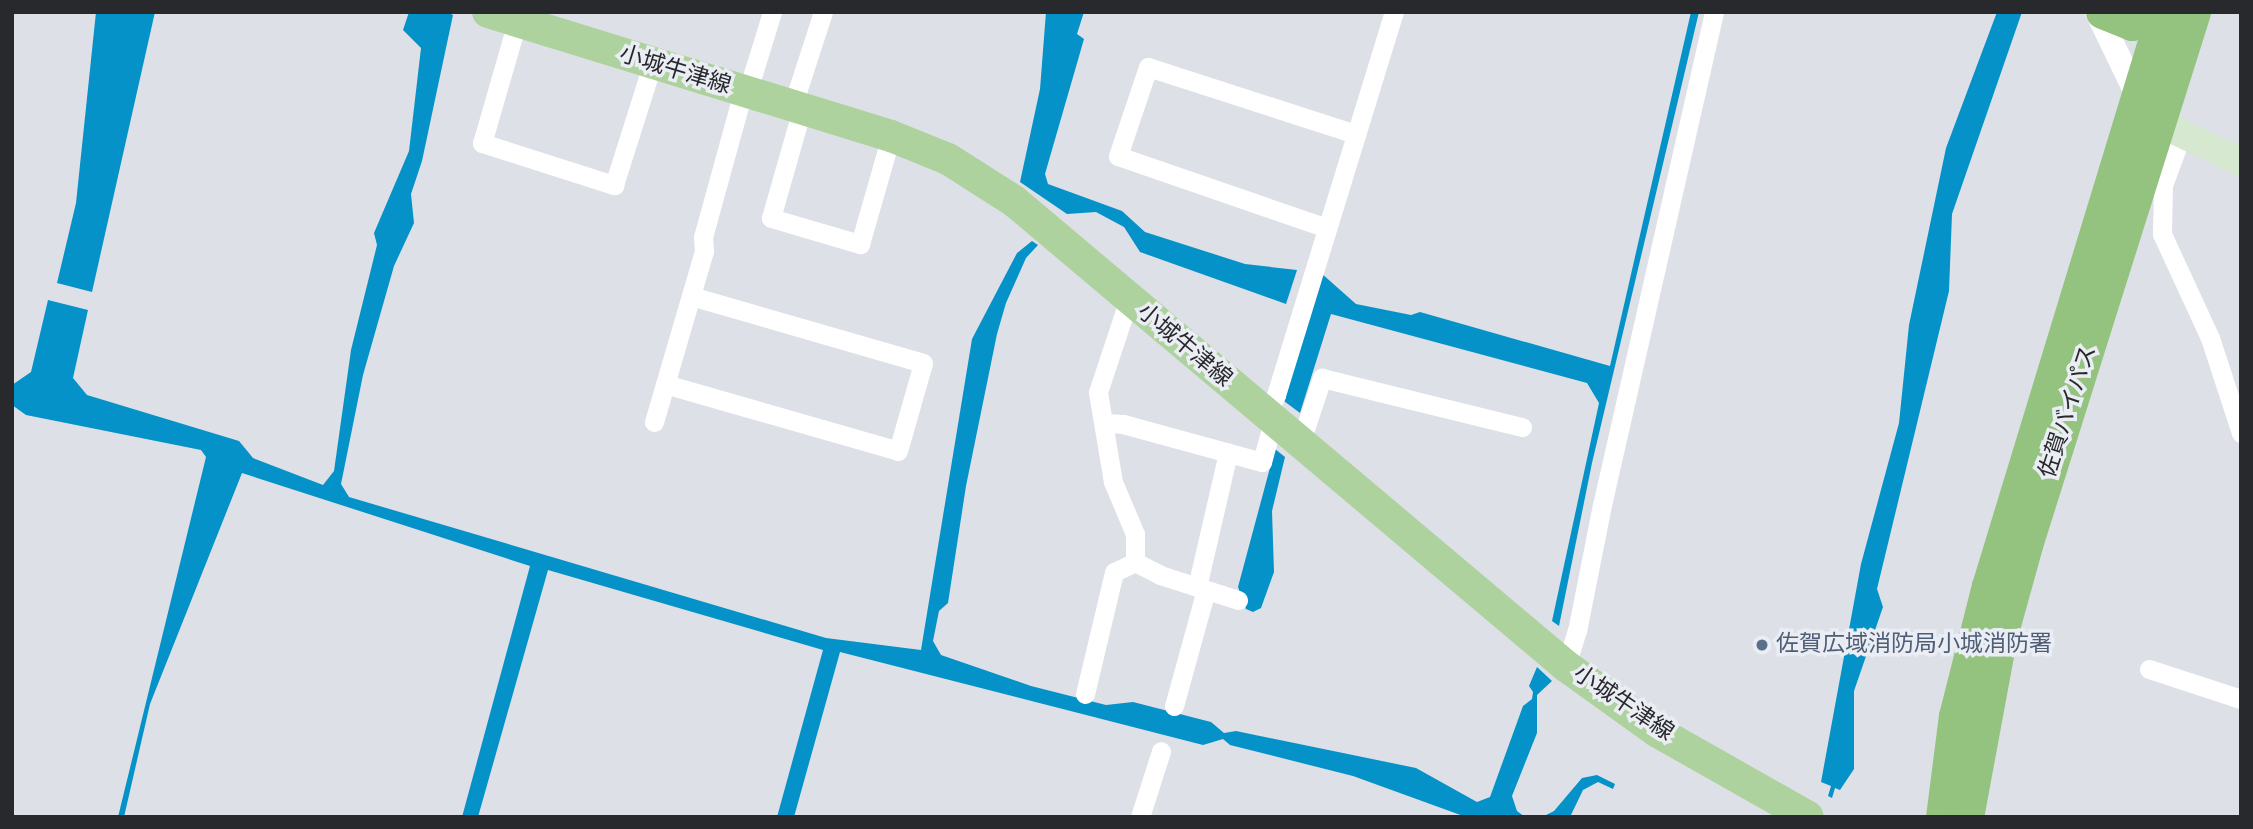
<!DOCTYPE html>
<meta charset="utf-8">
<style>
body{margin:0}
#map{position:relative;width:2253px;height:829px;overflow:hidden;background:#dde0e7;font-family:Spectral,"Noto Sans JP",serif}
div>[style]{position:absolute}
[style*='--x']{left:calc(var(--x)*1px);top:calc(var(--y)*1px);width:calc(var(--w)*1px);rotate:calc(var(--a)*1deg)}
.water>*{inset:0;background:#0592c8}
.minor>*{height:19px;margin:-9.5px;padding:0 9.5px;transform-origin:9.5px;border-radius:9.5px;background:#fff}
.tertiary>*{height:24px;margin:-12px;padding:0 12px;transform-origin:12px;border-radius:12px;background:#fff}
.secondary>*{height:28px;margin:-14px;padding:0 14px;transform-origin:14px;border-radius:14px;background:#d6e8cf}
.primary>*{height:32px;margin:-16px;padding:0 16px;transform-origin:16px;border-radius:16px;background:#aed29e}
.trunk>*{height:33px;margin:-16.5px;padding:0 16.5px;transform-origin:16.5px;border-radius:16.5px;background:#93c37e}
.dots>*{width:19px;height:19px;translate:-50% -50%;box-sizing:border-box;border:4px solid #ebedf4;border-radius:50%}
span{translate:-50% -50%;white-space:nowrap;text-align:center;line-height:1.15;-webkit-text-stroke:7px #ebedf4;paint-order:stroke}
.street-label{font-size:23px;color:#28292c}
.service-label{font-size:23px;color:#4e5e75}
.left{translate:0 -50%;text-align:left}
.frame{position:absolute;inset:0;border:14px solid #28292c;pointer-events:none}
</style>
<div id="map">
<div class="water">
<i style="clip-path:polygon(96px 12px,155px 12px,92px 292px,57px 283px,76px 203px)"></i>
<i style="clip-path:polygon(409px 12px,446px 12px,453px 15px,422px 161px,411px 194px,414px 223px,394px 266px,363px 375px,341px 484px,349px 497px,826px 638px,921px 650px,972px 339px,1017px 253px,1032px 241px,1038px 245px,1026px 258px,1006px 303px,997px 334px,966px 486px,948px 603px,939px 611px,933px 641px,941px 655px,1031px 686px,1106px 705px,1133px 702px,1211px 722px,1224px 733px,1236px 731px,1416px 768px,1477px 802px,1490px 797px,1523px 706px,1532px 699px,1533px 692px,1529px 686px,1537px 667px,1552px 681px,1537px 695px,1537px 733px,1512px 796px,1517px 811px,1525px 817px,1466px 817px,1353px 776px,1230px 745px,1223px 739px,1203px 745px,840px 652px,794px 817px,777px 817px,823px 650px,548px 570px,478px 817px,462px 817px,530px 566px,242px 473px,150px 704px,124px 817px,118px 817px,206px 457px,201px 450px,26px 415px,12px 405px,12px 385px,31px 372px,48px 300px,88px 310px,73px 378px,87px 395px,239px 441px,253px 458px,323px 485px,334px 471px,351px 350px,377px 245px,374px 233px,409px 151px,421px 48px,403px 30px)"></i>
<i style="clip-path:polygon(1046px 12px,1084px 12px,1077px 34px,1084px 39px,1045px 174px,1048px 184px,1122px 211px,1145px 232px,1245px 264px,1297px 270px,1286px 304px,1140px 252px,1124px 227px,1096px 212px,1067px 214px,1020px 182px,1040px 89px)"></i>
<i style="clip-path:polygon(1691px 12px,1699px 12px,1592px 463px,1559px 626px,1552px 621px,1599px 403px,1587px 383px,1331px 314px,1300px 413px,1284px 401px,1321px 273px,1356px 304px,1411px 315px,1420px 312px,1610px 366px)"></i>
<i style="clip-path:polygon(1997px 12px,2022px 12px,1952px 214px,1949px 291px,1877px 589px,1883px 607px,1854px 691px,1854px 769px,1840px 790px,1835px 788px,1832px 798px,1828px 796px,1831px 786px,1821px 782px,1861px 564px,1899px 423px,1909px 325px,1946px 148px)"></i>
<i style="clip-path:polygon(1275px 449px,1285px 457px,1272px 511px,1274px 572px,1261px 608px,1253px 612px,1246px 609px,1238px 587px)"></i>
<i style="clip-path:polygon(1597px 775px,1615px 784px,1613px 789px,1598px 782px,1583px 790px,1570px 817px,1542px 817px,1554px 811px,1582px 778px)"></i>
</div>
<div class="minor">
<i style="--x:823;--y:12;--w:84;--a:108"></i>
<i style="--x:797;--y:92;--w:18;--a:74"></i>
<i style="--x:802;--y:109;--w:113;--a:105.9"></i>
<i style="--x:771;--y:218;--w:93;--a:16.3"></i>
<i style="--x:860;--y:244;--w:112;--a:-74"></i>
<i style="--x:517;--y:22;--w:126;--a:106.1"></i>
<i style="--x:482;--y:143;--w:139;--a:17.7"></i>
<i style="--x:614;--y:185;--w:126;--a:-72.4"></i>
<i style="--x:2182;--y:134;--w:54;--a:110.4"></i>
<i style="--x:2163;--y:185;--w:49;--a:91.2"></i>
<i style="--x:2162;--y:234;--w:115;--a:65.2"></i>
<i style="--x:2210;--y:338;--w:100;--a:71.9"></i>
<i style="--x:1327;--y:228;--w:221;--a:-161"></i>
<i style="--x:1118;--y:156;--w:94;--a:-71.4"></i>
<i style="--x:1148;--y:67;--w:219;--a:17.9"></i>
<i style="--x:665;--y:384;--w:242;--a:16"></i>
<i style="--x:898;--y:451;--w:91;--a:-74.1"></i>
<i style="--x:923;--y:363;--w:241;--a:-163.9"></i>
<i style="--x:1266;--y:415;--w:22;--a:-63"></i>
<i style="--x:1276;--y:395;--w:401;--a:-72.9"></i>
<i style="--x:654;--y:422;--w:178;--a:-73.7"></i>
<i style="--x:704;--y:251;--w:14;--a:-94"></i>
<i style="--x:703;--y:237;--w:139;--a:-74.6"></i>
<i style="--x:740;--y:103;--w:12;--a:-55"></i>
<i style="--x:747;--y:93;--w:85;--a:-72.8"></i>
<i style="--x:1105;--y:423;--w:18;--a:3"></i>
<i style="--x:1123;--y:424;--w:144;--a:15.3"></i>
<i style="--x:1262;--y:462;--w:31;--a:-75"></i>
<i style="--x:1270;--y:432;--w:10;--a:-53"></i>
<i style="--x:1300;--y:444;--w:70;--a:-71.6"></i>
<i style="--x:1322;--y:378;--w:206;--a:13.8"></i>
<i style="--x:1135;--y:562;--w:28;--a:27"></i>
<i style="--x:1160;--y:575;--w:82;--a:17.8"></i>
<i style="--x:1197;--y:587;--w:138;--a:-77"></i>
<i style="--x:1566;--y:666;--w:37;--a:-73"></i>
<i style="--x:1577;--y:631;--w:128;--a:-78.8"></i>
<i style="--x:1602;--y:505;--w:506;--a:-77.2"></i>
<i style="--x:2149;--y:669;--w:97;--a:18.1"></i>
<i style="--x:1085;--y:694;--w:125;--a:-76.6"></i>
<i style="--x:1114;--y:572;--w:23;--a:-25"></i>
<i style="--x:1135;--y:562;--w:28;--a:-90"></i>
<i style="--x:1135;--y:534;--w:56;--a:-112.9"></i>
<i style="--x:1113;--y:482;--w:91;--a:-99.5"></i>
<i style="--x:1098;--y:392;--w:85;--a:-71.6"></i>
<i style="--x:1125;--y:311;--w:12;--a:-55"></i>
<i style="--x:1174;--y:706;--w:120;--a:-74.6"></i>
<i style="--x:1140;--y:817;--w:69;--a:-72.3"></i>
</div>
<div class="tertiary">
<i style="--x:2097;--y:12;--w:101;--a:64.2"></i>
</div>
<div class="secondary">
<i style="--x:2161;--y:124;--w:89;--a:25.4"></i>
</div>
<div class="primary">
<i style="--x:488;--y:12;--w:422;--a:17.1"></i>
<i style="--x:891;--y:136;--w:61;--a:22"></i>
<i style="--x:948;--y:159;--w:78;--a:32.5"></i>
<i style="--x:1014;--y:201;--w:722;--a:40.11"></i>
<i style="--x:1566;--y:666;--w:113;--a:35.7"></i>
<i style="--x:1658;--y:732;--w:172;--a:29.5"></i>
</div>
<div class="trunk">
<i style="--x:2102;--y:12;--w:32;--a:22"></i>
<i style="--x:2132;--y:24;--w:30;--a:-24"></i>
<i style="--x:1942;--y:817;--w:102;--a:-82.7"></i>
<i style="--x:1955;--y:716;--w:134;--a:-75.8"></i>
<i style="--x:1988;--y:586;--w:600;--a:-73.04"></i>
<i style="--x:1967;--y:817;--w:181;--a:-79.5"></i>
<i style="--x:2000;--y:639;--w:98;--a:-74.5"></i>
<i style="--x:2026;--y:545;--w:559;--a:-72.51"></i>
</div>
<div class="dots">
<i style="left:1762px;top:645px;background:#5c6f8a"></i>
</div>
<div class="street-label">
<span style="left:675px;top:71px;rotate:17deg">小城牛津線</span>
<span style="left:1184px;top:346px;rotate:40deg">小城牛津線</span>
<span style="left:2069px;top:412px;rotate:-72deg">佐賀バイパス</span>
<span style="left:1623px;top:704px;rotate:34deg">小城牛津線</span>
</div>
<div class="service-label">
<span class="left" style="left:1776px;top:645px">佐賀広域消防局小城消防署</span>
</div>
<div class="frame"></div>
</div>
